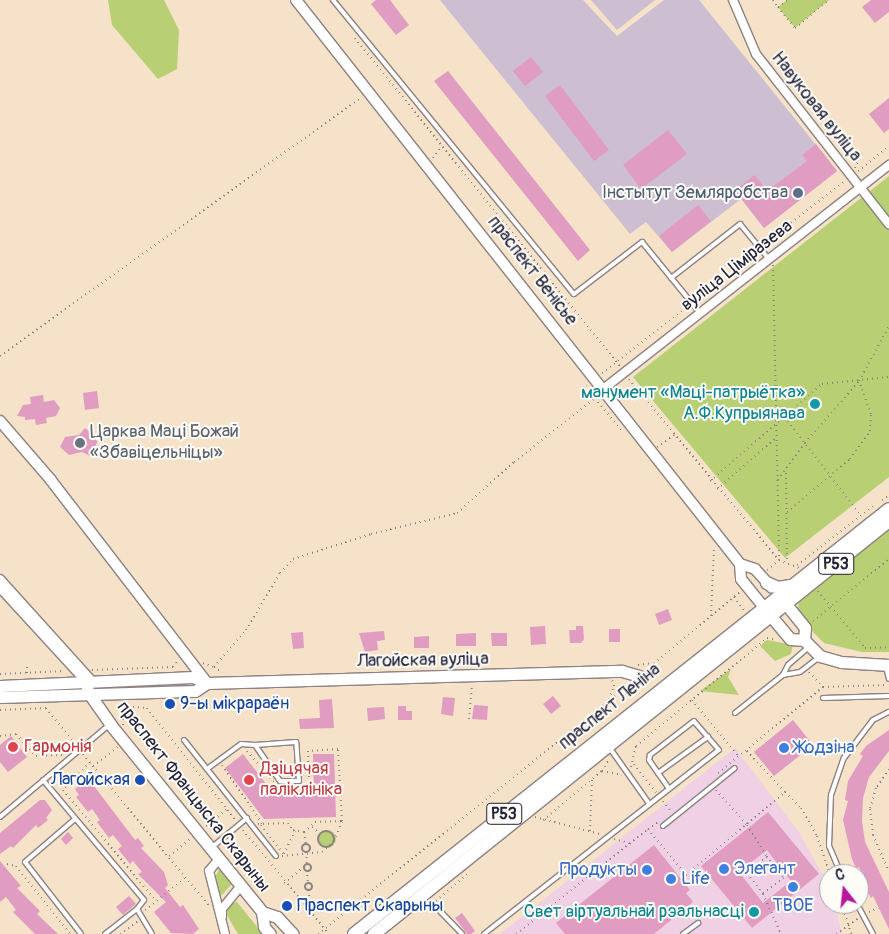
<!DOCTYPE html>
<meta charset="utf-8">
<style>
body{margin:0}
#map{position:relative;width:889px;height:934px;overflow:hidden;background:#f5e2c8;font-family:Pangolin,sans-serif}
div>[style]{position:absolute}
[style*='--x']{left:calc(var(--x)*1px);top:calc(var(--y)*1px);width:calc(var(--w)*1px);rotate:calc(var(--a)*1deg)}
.built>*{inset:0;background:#f0d0e4}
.industrial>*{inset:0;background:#cebed1}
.green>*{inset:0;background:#b8cf74}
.round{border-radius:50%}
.building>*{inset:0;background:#e09cc1}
.path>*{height:2px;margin-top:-1px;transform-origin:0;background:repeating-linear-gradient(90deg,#8c8282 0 1px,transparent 0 5px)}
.path>.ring{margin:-1px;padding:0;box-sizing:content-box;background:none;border:2px solid #8c8282;border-radius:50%}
.roads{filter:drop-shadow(1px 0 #8c8282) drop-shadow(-1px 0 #8c8282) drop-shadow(0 1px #8c8282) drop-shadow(0 -1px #8c8282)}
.service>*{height:4px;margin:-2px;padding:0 2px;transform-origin:2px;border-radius:2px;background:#fff}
.minor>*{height:8px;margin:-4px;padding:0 4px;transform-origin:4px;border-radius:4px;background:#fff}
.tertiary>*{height:10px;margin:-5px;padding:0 5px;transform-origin:5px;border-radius:5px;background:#fff}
.secondary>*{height:11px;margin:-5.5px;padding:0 5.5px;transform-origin:5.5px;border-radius:5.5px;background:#fff}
.primary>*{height:12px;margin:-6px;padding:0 6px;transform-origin:6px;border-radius:6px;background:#fff}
.dots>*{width:14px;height:14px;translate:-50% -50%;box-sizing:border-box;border:2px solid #fdfcf7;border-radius:50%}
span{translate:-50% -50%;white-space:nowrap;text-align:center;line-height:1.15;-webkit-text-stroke:4px #fdfcf7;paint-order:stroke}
.shield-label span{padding:1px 4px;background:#fdfcf7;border:1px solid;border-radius:4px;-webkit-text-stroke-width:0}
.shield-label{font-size:16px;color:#22223b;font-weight:700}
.street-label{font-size:18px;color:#22223b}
.service-label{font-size:18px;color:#4e5e75}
.right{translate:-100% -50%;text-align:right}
.culture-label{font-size:18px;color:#0d838f}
.worship-label{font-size:18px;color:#5b616d}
.left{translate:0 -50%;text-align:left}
.transit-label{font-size:18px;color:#164399}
.health-label{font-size:18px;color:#be3a42}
.shop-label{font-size:18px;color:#366cbe}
.north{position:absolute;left:819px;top:864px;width:50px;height:50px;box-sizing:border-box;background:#fdfcf7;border:1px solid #a5a5ac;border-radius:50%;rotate:344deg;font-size:14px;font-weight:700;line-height:20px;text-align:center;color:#22223b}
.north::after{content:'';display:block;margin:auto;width:18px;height:22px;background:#b5179e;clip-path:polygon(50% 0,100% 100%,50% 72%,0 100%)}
</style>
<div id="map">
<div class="built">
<i style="clip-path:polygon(735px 748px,799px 832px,829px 887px,829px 904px,835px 904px,842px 934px,500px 934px)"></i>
</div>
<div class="industrial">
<i style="clip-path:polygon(440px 0,583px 0,617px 36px,664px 0,699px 0,837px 171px,764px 228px,741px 199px,672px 252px,646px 222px,630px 234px)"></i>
<i style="clip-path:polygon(591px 0,655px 0,617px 30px)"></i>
</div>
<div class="green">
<i style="clip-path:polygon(108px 0,164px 0,179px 30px,177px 69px,158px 79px,112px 25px)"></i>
<i style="clip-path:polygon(787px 0,829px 0,795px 28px,778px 7px)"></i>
<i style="clip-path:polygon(889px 176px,889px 477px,785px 558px,633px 377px)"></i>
<i style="clip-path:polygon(889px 528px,889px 652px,862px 652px,824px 643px,801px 620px,797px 611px,799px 602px)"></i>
<i style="clip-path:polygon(767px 640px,793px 645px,791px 654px,775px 661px,760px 646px)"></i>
<i style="clip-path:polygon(731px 669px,728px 677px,739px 695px,700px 691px)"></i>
<i class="round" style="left:318px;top:830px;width:18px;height:18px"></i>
<i style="clip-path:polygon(219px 869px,232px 884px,222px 895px,218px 894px,215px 878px)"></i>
<i style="clip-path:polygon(237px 902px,263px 934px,238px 934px,225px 912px,229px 904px)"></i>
</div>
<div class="building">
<i style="clip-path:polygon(376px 0,390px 0,409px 25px,396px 35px,371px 4px)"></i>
<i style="clip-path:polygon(871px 0,889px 0,889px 12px,875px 23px,862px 7px)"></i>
<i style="clip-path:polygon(531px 57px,543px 72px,525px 86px,513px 71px)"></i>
<i style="clip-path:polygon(448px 71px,590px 250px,578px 261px,434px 81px)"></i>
<i style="clip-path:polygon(560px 85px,609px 150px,594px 161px,545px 96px)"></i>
<i style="clip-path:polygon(889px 98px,889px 129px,884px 133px,869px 114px)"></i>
<i style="clip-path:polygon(668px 130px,687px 154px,641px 189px,623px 165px)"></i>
<i style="clip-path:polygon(816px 144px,837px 171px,764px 228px,735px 190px,755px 175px,767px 191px,807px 161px,802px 155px)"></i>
<i style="clip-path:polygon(698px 205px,711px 221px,672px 252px,659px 236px)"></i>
<i style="clip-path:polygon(97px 391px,99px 408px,85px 410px,83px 393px)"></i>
<i style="clip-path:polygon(43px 395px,44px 402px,54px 400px,60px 408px,56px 416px,46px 418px,47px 423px,36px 425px,35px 419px,25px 420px,25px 417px,17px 416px,23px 405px,31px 404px,30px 397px)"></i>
<i style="clip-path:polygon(85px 428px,99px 439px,90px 456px,82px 452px,69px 455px,60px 447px,65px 437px,79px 435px)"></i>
<i style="clip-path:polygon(668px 609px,672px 620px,659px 625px,655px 614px)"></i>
<i style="clip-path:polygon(545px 626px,546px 644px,531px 645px,530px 627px)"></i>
<i style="clip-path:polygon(576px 626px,583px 626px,584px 639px,581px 643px,570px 643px,569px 630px,576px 630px)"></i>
<i style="clip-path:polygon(609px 629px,620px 629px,620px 642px,609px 642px)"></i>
<i style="clip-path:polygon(384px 631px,385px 640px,377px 641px,378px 650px,365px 652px,359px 633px)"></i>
<i style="clip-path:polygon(303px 632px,304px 648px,293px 649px,291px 633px)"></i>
<i style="clip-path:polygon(476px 633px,476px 646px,456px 646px,456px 634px)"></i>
<i style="clip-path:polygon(491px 633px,507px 633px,507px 646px,492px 646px)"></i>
<i style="clip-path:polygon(429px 636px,429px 648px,414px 648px,414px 637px)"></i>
<i style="clip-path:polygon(553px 696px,561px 706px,551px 714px,543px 704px)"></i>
<i style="clip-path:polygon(443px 697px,455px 698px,453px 716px,441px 714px)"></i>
<i style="clip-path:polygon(332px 699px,334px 728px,300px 729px,299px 719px,320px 718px,319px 700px)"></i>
<i style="clip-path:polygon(474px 705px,488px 706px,487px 720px,472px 719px)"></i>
<i style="clip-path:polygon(398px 706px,406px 706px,406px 711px,412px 711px,412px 720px,398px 720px)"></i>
<i style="clip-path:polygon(384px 707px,385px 719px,368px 721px,367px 708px)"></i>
<i style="clip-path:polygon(793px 720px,813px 745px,774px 776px,754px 752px)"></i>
<i style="clip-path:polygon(889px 730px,889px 751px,869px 777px,863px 798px,862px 821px,865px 842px,889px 892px,889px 929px,873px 896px,871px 898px,866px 889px,868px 888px,859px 867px,856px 868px,852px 859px,843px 820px,848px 801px,845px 800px,848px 781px,863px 756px,860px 754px,866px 746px)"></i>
<i style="clip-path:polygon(11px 736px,27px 757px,8px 772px,0 762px,0 745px)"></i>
<i style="clip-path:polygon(243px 754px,273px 793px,314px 792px,313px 754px,334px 754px,336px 817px,264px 819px,225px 768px)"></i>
<i style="clip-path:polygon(85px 781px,88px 784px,91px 782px,135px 840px,138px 838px,144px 846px,141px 848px,164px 872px,168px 885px,165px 888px,180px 907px,183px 905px,199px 929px,193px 934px,171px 933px,154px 912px,166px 902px,138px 874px,142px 872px,133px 861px,130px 864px,118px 849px,122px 846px,113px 835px,109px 838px,97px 822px,100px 820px,92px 809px,88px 812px,76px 797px,79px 795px,75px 789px)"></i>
<i style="clip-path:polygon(40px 800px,45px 800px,52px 810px,46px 818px,48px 820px,38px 828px,36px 825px,13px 848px,11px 846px,0 854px,0 833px)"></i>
<i style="clip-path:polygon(evenodd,768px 812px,819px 874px,752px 928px,701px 866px,768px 812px,767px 850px,791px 881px,763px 903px,739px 872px,767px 850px)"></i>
<i style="clip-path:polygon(68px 832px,73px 838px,66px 845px,61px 839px)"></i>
<i style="clip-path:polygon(654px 845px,690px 890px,686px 893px,693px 902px,654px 934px,565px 934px,556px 923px)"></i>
<i style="clip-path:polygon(0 861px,21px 886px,17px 888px,40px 911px,37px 914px,58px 934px,35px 934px,13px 912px,16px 910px,6px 897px,0 902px)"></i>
<i style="clip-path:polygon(129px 896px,136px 904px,123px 915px,116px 907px)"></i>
<i style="clip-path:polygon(462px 913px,475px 931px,471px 934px,467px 934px,455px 918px)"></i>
</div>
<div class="path">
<i style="--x:773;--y:0;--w:9;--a:54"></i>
<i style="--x:778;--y:7;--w:11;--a:-38"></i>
<i style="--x:778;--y:7;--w:27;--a:51"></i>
<i style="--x:795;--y:28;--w:44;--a:-39.5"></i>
<i style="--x:355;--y:38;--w:422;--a:51.1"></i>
<i style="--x:433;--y:158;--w:15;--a:-53"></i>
<i style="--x:855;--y:168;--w:17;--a:-66"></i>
<i style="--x:858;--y:171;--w:40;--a:-39"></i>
<i style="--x:763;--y:244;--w:105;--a:-37.6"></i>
<i style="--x:773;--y:265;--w:295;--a:88.8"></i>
<i style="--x:0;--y:356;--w:445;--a:-35.6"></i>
<i style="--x:602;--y:373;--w:108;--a:-37.8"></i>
<i style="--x:629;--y:379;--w:235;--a:50.4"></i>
<i style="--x:779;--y:560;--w:22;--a:22"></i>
<i style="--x:595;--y:398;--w:43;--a:50.7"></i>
<i style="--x:785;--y:417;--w:125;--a:52.5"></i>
<i style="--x:657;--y:447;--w:21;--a:-35"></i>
<i style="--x:786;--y:473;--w:90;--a:89.4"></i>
<i style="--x:778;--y:480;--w:46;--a:-53.9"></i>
<i style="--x:805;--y:443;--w:82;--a:-48.9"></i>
<i style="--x:859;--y:381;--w:63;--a:-61.4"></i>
<i style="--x:710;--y:481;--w:148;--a:-40.9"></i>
<i style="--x:822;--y:384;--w:67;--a:-6"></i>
<i style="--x:717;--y:489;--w:78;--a:-40.8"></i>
<i style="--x:882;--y:500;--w:9;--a:-36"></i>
<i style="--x:787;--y:512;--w:82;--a:-40.1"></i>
<i style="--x:850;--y:459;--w:34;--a:-54"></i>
<i style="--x:870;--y:431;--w:17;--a:-87"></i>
<i style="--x:871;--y:414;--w:35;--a:-110"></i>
<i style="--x:797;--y:565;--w:100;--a:-37.7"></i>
<i style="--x:767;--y:570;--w:16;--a:-40"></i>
<i style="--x:818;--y:591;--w:74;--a:50.5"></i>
<i style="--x:865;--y:648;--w:24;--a:-2"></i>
<i style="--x:734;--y:597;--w:18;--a:52"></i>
<i style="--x:711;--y:616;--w:70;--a:-87.5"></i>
<i style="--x:813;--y:621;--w:98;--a:-39.2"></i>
<i style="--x:203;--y:663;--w:12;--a:20"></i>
<i style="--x:214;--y:667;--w:49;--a:-49.1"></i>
<i style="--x:246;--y:630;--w:66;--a:-59.2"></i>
<i style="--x:280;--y:573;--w:19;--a:-47"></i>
<i style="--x:293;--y:559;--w:82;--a:-17.8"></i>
<i style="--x:371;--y:534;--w:89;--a:-13.7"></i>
<i style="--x:457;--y:513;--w:76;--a:-41.8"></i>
<i style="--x:514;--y:462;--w:103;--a:-38.3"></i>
<i style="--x:595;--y:398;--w:15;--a:-122"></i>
<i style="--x:638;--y:665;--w:15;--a:-8"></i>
<i style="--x:27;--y:667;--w:7;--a:90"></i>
<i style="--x:214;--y:667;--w:10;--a:37"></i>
<i style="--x:92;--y:670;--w:81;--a:-2.1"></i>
<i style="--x:173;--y:667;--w:9;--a:-49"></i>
<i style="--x:646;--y:670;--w:122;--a:-39.7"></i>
<i style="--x:809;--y:672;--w:21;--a:47"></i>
<i style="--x:0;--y:674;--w:65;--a:-2.6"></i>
<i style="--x:609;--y:699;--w:14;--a:-69"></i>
<i style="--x:614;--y:686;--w:6;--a:-108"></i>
<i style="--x:692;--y:700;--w:72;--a:50.6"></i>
<i style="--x:123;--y:706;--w:24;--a:5"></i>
<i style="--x:147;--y:708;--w:142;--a:51.8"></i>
<i style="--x:0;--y:710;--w:46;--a:-2.5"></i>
<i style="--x:46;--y:708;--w:49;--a:50.8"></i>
<i style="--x:469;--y:719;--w:35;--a:-85"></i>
<i style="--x:123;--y:725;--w:23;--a:-90"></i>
<i style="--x:0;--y:736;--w:16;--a:-7"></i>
<i style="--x:16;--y:734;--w:30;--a:48"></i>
<i style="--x:36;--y:756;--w:27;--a:-2"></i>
<i style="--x:247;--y:751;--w:49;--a:49.1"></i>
<i style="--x:83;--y:754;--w:197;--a:50.3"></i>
<i style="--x:90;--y:762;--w:39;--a:134"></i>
<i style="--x:63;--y:790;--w:145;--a:50"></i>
<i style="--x:634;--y:764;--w:36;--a:52"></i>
<i style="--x:222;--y:765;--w:73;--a:55.7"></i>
<i style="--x:93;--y:766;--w:31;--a:-38"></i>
<i style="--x:631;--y:767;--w:22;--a:-77"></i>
<i style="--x:636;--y:746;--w:170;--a:-39.5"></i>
<i style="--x:767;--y:638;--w:10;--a:11"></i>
<i style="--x:889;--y:769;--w:23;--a:124"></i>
<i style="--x:876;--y:788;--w:22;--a:106"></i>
<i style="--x:870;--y:809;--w:26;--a:83"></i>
<i style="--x:873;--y:835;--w:40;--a:66.6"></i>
<i style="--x:602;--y:771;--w:12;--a:-59"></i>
<i style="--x:718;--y:773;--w:136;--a:-39.3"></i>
<i style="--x:823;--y:687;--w:65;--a:-1.8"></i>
<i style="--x:716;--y:790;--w:47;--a:48.5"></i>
<i style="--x:747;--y:825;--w:36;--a:58"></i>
<i style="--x:785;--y:792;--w:23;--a:45"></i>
<i style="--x:801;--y:808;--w:32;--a:60"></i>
<i style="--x:817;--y:836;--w:40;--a:71.1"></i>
<i style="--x:663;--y:801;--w:13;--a:51"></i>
<i style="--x:535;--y:817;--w:67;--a:14.7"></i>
<i style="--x:543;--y:820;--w:77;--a:-39.7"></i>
<i style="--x:602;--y:771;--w:20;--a:11"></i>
<i style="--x:258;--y:824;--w:30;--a:-2"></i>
<i style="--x:288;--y:823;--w:9;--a:54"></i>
<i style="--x:293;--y:830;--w:11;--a:10"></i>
<i style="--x:304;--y:832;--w:15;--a:-42"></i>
<i style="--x:315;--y:822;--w:27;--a:-2"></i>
<i style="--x:342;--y:821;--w:72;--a:-93.2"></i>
<i style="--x:338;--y:749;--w:30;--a:176"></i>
<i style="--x:308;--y:751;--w:35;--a:88"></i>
<i style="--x:309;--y:786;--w:8;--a:173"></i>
<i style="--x:261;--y:825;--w:37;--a:52"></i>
<i style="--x:284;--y:854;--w:26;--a:-65"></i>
<i style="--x:206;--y:826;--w:27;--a:-39"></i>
<i style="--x:312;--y:827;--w:11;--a:41"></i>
<i style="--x:648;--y:829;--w:12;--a:-35"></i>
<i style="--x:243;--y:830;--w:135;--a:50.4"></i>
<i style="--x:590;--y:831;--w:52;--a:-87.8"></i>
<i class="ring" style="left:318px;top:831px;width:14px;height:14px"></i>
<i style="--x:304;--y:832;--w:12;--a:81"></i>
<i style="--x:614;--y:839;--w:16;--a:15"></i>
<i class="ring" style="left:302px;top:844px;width:6px;height:6px"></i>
<i style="--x:306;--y:852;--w:11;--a:85"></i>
<i style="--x:169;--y:856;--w:28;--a:-39"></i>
<i style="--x:282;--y:856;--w:40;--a:-5.7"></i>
<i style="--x:322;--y:852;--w:16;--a:-43"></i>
<i style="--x:334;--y:841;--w:22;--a:-68"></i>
<i style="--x:767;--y:856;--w:28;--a:52"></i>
<i style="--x:784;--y:878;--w:26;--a:143"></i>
<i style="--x:763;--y:894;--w:28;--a:-128"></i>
<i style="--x:746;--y:872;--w:26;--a:-37"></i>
<i class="ring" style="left:303.5px;top:863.5px;width:5px;height:5px"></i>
<i style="--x:7;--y:864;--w:9;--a:13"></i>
<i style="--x:16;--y:866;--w:87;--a:51.5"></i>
<i style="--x:307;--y:870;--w:13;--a:86"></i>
<i class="ring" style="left:304.5px;top:882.5px;width:5px;height:5px"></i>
<i style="--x:284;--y:883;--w:26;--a:-39"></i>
<i style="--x:308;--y:890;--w:24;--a:78"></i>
<i style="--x:763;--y:894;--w:44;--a:65.8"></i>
<i style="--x:301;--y:901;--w:9;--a:-32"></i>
<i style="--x:432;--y:904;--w:50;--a:-40.1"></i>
<i style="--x:842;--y:904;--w:31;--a:73"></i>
<i style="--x:145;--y:910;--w:53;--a:-38.8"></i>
<i style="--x:869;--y:912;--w:10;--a:-24"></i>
<i style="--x:120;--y:934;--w:22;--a:-36"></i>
<i style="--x:318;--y:934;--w:401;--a:-38.7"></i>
<i style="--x:516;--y:934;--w:169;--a:-38.5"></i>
<i style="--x:648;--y:829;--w:60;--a:50.4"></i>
<i style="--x:686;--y:875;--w:129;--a:-40"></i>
<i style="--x:785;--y:792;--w:57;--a:-132.9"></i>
<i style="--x:836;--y:934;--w:28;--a:-35"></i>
</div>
<div class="roads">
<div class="service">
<i style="--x:333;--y:0;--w:380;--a:50.7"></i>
<i style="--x:574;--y:294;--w:86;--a:-37.4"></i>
<i style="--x:642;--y:242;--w:92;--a:50.8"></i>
<i style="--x:671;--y:278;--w:88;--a:-38"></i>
<i style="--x:740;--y:224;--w:45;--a:50.4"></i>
<i style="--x:886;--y:667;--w:12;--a:76"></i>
<i style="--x:783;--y:675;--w:17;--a:-10"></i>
<i style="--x:800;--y:672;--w:23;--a:-38"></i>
<i style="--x:823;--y:698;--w:66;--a:-1.7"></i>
<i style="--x:735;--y:713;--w:61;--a:-38.4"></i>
<i style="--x:783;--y:675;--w:11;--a:-63"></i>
<i style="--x:788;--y:665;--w:28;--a:-41"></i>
<i style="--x:184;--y:740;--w:148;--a:51.6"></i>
<i style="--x:609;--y:747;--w:67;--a:54.7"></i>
<i style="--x:207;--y:769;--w:42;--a:-36.3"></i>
<i style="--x:241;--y:744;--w:14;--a:4"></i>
<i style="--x:255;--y:745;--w:44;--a:55.2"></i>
<i style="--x:280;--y:781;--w:19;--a:0"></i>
<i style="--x:299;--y:781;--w:39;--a:-94"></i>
<i style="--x:296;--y:742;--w:41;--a:175.8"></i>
<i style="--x:658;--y:773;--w:62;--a:-35.8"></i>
<i style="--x:43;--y:780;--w:157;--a:49.9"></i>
<i style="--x:144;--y:900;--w:11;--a:128"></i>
<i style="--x:137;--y:909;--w:29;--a:59"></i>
<i style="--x:0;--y:817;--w:143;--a:-40.2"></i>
<i style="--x:75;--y:819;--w:66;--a:139.3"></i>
<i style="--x:25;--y:862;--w:91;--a:52.1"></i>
<i style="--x:663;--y:826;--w:92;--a:-38.9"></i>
<i style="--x:211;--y:848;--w:47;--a:-39.8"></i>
<i style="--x:841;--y:874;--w:30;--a:-113"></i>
<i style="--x:829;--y:846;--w:51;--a:-87.8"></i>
<i style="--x:831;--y:795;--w:39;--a:-71"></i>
<i style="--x:844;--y:758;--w:48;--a:-52.7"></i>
<i style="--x:873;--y:720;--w:18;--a:-27"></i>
<i style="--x:857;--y:904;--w:34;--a:62"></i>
<i style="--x:438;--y:909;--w:35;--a:46"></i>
<i style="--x:105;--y:934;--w:41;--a:-38"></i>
<i style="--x:484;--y:934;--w:298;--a:-38.1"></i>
<i style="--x:719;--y:750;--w:38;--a:-131"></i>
<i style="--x:694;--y:721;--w:56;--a:142.3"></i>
<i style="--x:650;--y:755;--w:5;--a:101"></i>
<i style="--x:649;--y:760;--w:33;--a:55"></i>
<i style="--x:683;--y:934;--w:19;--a:-36"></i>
</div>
<div class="minor">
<i style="--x:733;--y:0;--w:59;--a:66.9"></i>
<i style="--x:756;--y:54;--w:216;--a:52"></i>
<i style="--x:602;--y:390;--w:365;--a:-38.1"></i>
<i style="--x:0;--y:579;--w:139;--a:47.9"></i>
<i style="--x:0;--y:588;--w:127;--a:47.5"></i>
<i style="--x:218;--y:860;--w:14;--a:129"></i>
<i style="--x:209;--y:871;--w:65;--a:75.7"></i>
<i style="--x:222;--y:916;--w:7;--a:-90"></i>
<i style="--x:222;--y:909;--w:28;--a:-51"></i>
</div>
<div class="tertiary">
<i style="--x:296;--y:0;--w:718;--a:51.79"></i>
<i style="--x:740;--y:564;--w:16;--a:18"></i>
<i style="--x:755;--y:569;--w:25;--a:48"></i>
<i style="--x:0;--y:421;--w:77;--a:49.2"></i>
<i style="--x:50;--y:479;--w:257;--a:52.4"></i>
<i style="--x:740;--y:564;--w:15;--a:86"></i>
<i style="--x:741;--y:579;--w:35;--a:51"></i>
</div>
<div class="secondary">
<i style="--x:781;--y:598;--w:38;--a:51"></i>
<i style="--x:805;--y:628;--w:12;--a:95"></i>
<i style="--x:765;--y:609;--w:39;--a:50"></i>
<i style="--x:790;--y:639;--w:14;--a:4"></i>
<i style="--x:804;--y:640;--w:23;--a:45"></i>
<i style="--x:820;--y:656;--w:22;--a:16"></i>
<i style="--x:841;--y:662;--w:48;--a:3.6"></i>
<i style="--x:86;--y:682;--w:10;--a:79"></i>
<i style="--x:88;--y:692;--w:39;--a:55"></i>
<i style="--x:110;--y:724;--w:242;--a:51"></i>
<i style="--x:262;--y:912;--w:15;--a:82"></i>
<i style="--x:264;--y:927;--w:9;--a:49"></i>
<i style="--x:0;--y:686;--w:193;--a:-2.7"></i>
<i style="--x:193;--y:677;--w:15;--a:23"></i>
<i style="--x:207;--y:683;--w:415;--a:-1.7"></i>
<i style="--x:622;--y:671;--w:18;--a:16"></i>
<i style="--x:0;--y:697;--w:195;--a:-1.8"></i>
<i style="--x:195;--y:691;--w:14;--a:-34"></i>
<i style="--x:262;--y:912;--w:16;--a:18"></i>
<i style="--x:277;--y:917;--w:23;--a:47"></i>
</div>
<div class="primary">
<i style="--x:767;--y:583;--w:12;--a:24"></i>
<i style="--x:778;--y:588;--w:11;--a:-10"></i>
<i style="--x:354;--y:934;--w:683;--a:-38.46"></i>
<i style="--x:374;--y:934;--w:660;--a:-38.73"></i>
</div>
</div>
<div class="dots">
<i style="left:798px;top:193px;background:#5c6f8a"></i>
<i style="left:815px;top:404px;background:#0f9aa8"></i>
<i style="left:80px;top:443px;background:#6b7280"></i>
<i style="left:170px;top:704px;background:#1a4fb4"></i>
<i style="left:13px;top:747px;background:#e0444e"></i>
<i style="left:784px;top:748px;background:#3f7fe0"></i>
<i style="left:140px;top:780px;background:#1a4fb4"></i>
<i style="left:249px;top:780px;background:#e0444e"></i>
<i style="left:724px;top:869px;background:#3f7fe0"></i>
<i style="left:647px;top:870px;background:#3f7fe0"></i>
<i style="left:671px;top:879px;background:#3f7fe0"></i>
<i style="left:793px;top:887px;background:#3f7fe0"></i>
<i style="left:287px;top:906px;background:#1a4fb4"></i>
<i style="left:754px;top:912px;background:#0f9aa8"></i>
</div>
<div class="shield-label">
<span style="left:836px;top:564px">Р53</span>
<span style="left:504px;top:814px">Р53</span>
</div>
<div class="street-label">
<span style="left:816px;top:107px;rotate:52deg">Навуковая вуліца</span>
<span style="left:737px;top:266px;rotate:-38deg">вуліца Ціміразева</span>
<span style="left:532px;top:271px;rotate:52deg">праспект Венісье</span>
<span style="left:423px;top:661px;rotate:-1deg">Лагойская вуліца</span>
<span style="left:610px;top:707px;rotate:-39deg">праспект Леніна</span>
<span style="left:193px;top:797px;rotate:52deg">праспект Францыска Скарыны</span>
</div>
<div class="service-label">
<span class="right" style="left:788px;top:193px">Інстытут Земляробства</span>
</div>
<div class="culture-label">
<span class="right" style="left:805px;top:404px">манумент «Маці-патрыётка»<br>А.Ф.Купрыянава</span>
<span class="right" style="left:744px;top:912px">Свет віртуальнай рэальнасці</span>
</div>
<div class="worship-label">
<span class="left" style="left:90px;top:443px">Царква Маці Божай<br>«Збавіцельніцы»</span>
</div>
<div class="transit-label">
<span class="left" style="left:180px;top:704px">9-ы мікрараён</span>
<span class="right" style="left:130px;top:780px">Лагойская</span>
<span class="left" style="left:297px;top:906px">Праспект Скарыны</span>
</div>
<div class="health-label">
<span class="left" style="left:24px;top:747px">Гармонія</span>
<span class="left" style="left:260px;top:780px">Дзіцячая<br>паліклініка</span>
</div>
<div class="shop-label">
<span class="left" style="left:794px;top:748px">Жодзіна</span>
<span class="left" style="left:734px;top:869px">Элегант</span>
<span class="right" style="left:637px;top:870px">Продукты</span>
<span class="left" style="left:681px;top:879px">Life</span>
<span style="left:793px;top:906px">ТВОЕ</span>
</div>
<div class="north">С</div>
</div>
